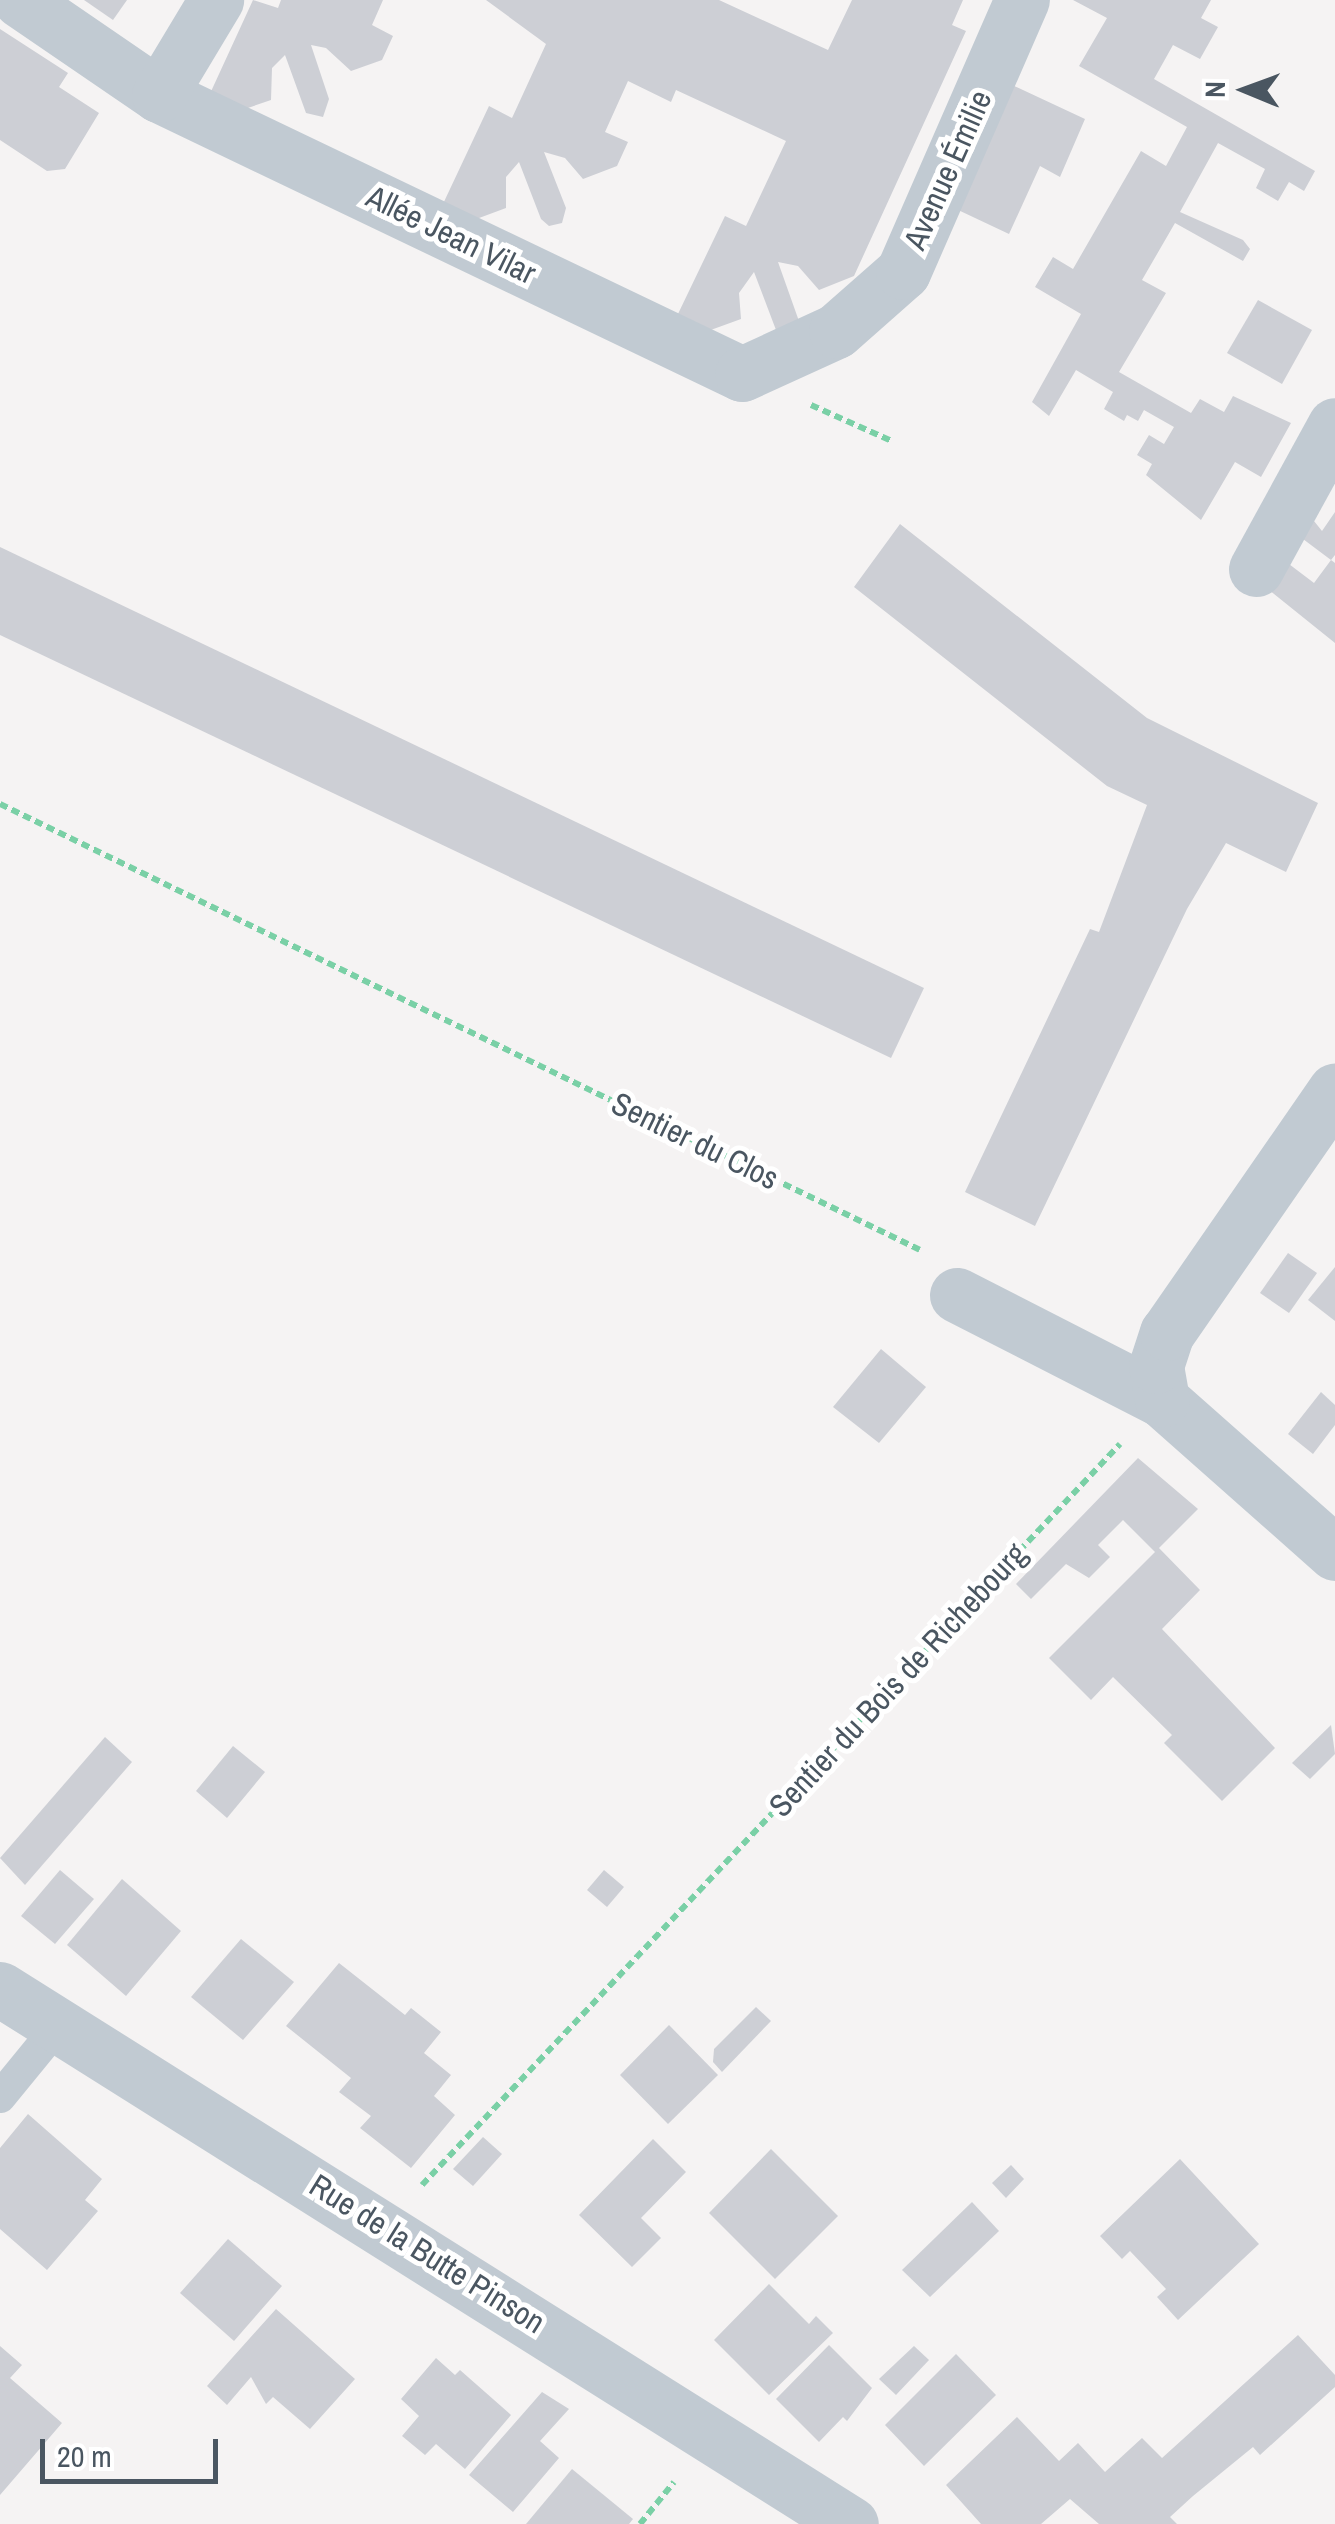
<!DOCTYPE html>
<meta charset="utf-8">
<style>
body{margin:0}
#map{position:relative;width:1335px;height:2524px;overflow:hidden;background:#f5f3f3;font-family:"Archivo Narrow",sans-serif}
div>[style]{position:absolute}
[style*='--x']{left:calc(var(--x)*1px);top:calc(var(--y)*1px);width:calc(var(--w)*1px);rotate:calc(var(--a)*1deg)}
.building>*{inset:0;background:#cdcfd5}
.path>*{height:6px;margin-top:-3px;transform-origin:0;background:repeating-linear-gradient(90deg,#7ad0a6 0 8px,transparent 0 13px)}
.lane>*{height:32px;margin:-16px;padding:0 16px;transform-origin:16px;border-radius:16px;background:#c1cad2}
.street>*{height:55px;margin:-27.5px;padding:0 27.5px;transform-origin:27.5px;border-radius:27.5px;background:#c1cad2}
span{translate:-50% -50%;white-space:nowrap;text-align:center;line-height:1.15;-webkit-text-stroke:10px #fff;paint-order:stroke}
.street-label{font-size:32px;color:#4a5661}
.north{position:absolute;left:1195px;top:40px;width:100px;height:100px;-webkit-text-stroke:8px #fff;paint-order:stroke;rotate:271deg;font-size:28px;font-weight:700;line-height:40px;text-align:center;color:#4a5661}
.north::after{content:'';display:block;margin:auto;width:35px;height:45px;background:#4a5661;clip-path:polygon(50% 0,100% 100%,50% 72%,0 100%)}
.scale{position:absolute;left:40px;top:2439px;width:178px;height:45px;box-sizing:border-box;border:5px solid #4a5661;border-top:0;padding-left:12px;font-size:30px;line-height:35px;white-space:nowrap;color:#4a5661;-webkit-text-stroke:8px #fff;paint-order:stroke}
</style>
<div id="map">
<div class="building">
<i style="clip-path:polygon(84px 0,127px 0,113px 20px)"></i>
<i style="clip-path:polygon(253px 0,278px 8px,281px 0,383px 0,372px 25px,393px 36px,382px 60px,351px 71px,326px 48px,311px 45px,329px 99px,323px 117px,306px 113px,285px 55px,272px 68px,271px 100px,236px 112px,208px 98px)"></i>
<i style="clip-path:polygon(486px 0,719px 0,828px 50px,852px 0,963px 0,952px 25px,966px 31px,854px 276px,819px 290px,798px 266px,778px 262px,800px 324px,776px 330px,754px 272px,739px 293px,741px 319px,708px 331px,677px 316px,725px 216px,746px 226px,786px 141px,676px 90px,671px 102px,628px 81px,605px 132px,628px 142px,617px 166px,583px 179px,565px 158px,544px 152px,566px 208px,562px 223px,549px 226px,541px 219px,519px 162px,506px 177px,506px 208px,471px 221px,442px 206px,489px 106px,512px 118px,546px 44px)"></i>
<i style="clip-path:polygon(1073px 0,1211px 0,1201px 18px,1218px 27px,1200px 59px,1173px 45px,1154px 79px,1315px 171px,1304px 191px,1289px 182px,1278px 201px,1256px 188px,1265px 169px,1218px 143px,1180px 212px,1243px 240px,1250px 249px,1243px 261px,1175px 223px,1142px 280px,1166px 293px,1119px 372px,1191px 413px,1200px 399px,1224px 412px,1233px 396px,1291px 423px,1261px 477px,1235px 462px,1201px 520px,1146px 475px,1152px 464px,1137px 455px,1149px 435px,1164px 444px,1174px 427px,1144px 410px,1138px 421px,1127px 415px,1124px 421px,1104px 409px,1113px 392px,1076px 370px,1049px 416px,1032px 402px,1081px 314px,1035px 287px,1053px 257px,1073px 269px,1141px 151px,1166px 166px,1187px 127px,1079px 66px,1107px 18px)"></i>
<i style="clip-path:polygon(0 29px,68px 73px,59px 87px,99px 113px,65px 169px,47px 171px,0 140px)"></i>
<i style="clip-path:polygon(1012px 85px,1085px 119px,1060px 177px,1040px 166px,1009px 234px,956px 209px)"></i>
<i style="clip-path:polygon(1258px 300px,1312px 330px,1282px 384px,1227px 353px)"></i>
<i style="clip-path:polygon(1335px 512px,1335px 555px,1331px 560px,1299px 536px,1310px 516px,1322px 531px)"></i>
<i style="clip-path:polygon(900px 524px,1147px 718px,1318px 803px,1286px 872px,1226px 843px,1187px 909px,1035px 1226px,965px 1192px,1090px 929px,1099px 932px,1147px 805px,1107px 786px,854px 587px)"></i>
<i style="clip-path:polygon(0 547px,924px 988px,891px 1058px,0 635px)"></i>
<i style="clip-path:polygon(1331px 560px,1335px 563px,1335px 643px,1269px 590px,1285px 561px,1314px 583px)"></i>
<i style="clip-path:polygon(1288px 1253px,1317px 1273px,1289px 1313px,1260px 1293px)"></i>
<i style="clip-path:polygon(1335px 1267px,1335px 1321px,1308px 1300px)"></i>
<i style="clip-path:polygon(881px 1349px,926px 1387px,879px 1443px,833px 1407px)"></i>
<i style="clip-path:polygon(1321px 1392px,1335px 1405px,1335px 1425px,1313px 1454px,1288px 1434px)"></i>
<i style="clip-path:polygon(1138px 1458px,1198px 1509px,1159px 1548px,1200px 1590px,1162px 1629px,1275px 1748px,1222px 1801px,1164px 1743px,1172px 1735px,1113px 1677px,1091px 1700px,1049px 1658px,1155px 1552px,1123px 1520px,1098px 1545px,1110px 1557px,1089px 1578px,1066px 1564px,1031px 1599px,1016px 1584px)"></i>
<i style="clip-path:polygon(1331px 1725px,1335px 1754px,1310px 1779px,1292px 1763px)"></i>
<i style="clip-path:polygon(105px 1737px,132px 1762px,25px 1885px,0 1858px)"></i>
<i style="clip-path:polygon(233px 1746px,265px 1772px,227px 1818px,196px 1791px)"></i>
<i style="clip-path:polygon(60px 1870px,94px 1899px,55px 1944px,21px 1916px)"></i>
<i style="clip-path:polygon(604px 1870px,624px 1887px,607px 1907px,587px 1890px)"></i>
<i style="clip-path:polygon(122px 1879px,181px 1931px,126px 1996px,67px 1945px)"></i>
<i style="clip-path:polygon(241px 1939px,294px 1982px,243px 2040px,191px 1997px)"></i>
<i style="clip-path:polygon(339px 1963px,405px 2015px,411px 2008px,441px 2032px,424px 2053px,451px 2075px,434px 2096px,455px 2115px,411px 2168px,360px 2128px,371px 2116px,339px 2092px,351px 2078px,286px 2026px)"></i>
<i style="clip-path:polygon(756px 2007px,771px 2021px,722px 2072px,713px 2062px,714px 2049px)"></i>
<i style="clip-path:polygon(669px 2025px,718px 2075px,668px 2124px,620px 2075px)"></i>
<i style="clip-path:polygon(28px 2114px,102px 2179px,85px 2200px,98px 2211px,47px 2270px,0 2229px,0 2148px)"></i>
<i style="clip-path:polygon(483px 2137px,502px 2154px,473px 2186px,453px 2169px)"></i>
<i style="clip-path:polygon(653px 2139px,686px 2172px,641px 2218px,661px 2238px,632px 2267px,579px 2215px)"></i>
<i style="clip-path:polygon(771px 2149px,838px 2216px,775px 2279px,709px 2213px)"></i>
<i style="clip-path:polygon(1180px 2159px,1259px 2244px,1178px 2320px,1157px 2297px,1166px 2289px,1130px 2251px,1122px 2259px,1100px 2236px)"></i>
<i style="clip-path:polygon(1011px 2165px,1024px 2179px,1006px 2198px,992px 2183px)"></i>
<i style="clip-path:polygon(972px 2202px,999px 2231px,930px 2297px,902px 2270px)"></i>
<i style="clip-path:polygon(228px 2239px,282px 2286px,234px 2341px,180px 2293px)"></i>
<i style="clip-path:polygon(769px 2284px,809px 2324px,816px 2316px,833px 2333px,769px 2395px,714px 2340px)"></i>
<i style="clip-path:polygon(276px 2309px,355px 2379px,310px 2429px,273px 2397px,266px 2404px,251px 2377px,227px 2405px,207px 2386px)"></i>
<i style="clip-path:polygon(1298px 2335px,1335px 2375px,1335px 2387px,1260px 2455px,1253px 2447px,1193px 2496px,1170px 2517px,1177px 2524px,1099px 2524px,1070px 2499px,1041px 2524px,981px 2524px,946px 2485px,1017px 2417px,1059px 2461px,1078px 2443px,1105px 2472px,1142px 2438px,1162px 2458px)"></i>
<i style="clip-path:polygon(829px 2345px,872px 2388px,847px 2421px,843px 2417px,819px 2442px,776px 2399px)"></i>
<i style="clip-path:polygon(0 2346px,22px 2365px,10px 2378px,62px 2423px,0 2495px)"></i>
<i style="clip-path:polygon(914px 2346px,929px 2360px,896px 2395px,879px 2379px)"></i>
<i style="clip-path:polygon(956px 2354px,996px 2395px,924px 2466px,885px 2425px)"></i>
<i style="clip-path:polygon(436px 2358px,455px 2375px,460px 2370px,511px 2415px,465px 2469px,436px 2444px,425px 2455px,402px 2436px,419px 2416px,401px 2399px)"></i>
<i style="clip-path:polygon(542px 2392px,569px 2409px,540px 2441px,559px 2458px,513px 2512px,469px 2475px)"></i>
<i style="clip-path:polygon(572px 2469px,633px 2519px,629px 2524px,526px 2524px)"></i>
</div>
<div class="path">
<i style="--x:811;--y:405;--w:89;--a:24"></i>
<i style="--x:0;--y:804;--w:1022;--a:25.86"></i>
<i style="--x:422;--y:2185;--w:1018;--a:-46.71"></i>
<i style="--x:640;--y:2524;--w:54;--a:-51"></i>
</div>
<div class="lane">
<i style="--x:0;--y:2097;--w:93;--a:-50.7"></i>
</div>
<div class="street">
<i style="--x:20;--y:0;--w:168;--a:34.4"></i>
<i style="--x:159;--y:95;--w:646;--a:25.57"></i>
<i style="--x:742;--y:374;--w:103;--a:-24.6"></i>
<i style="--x:836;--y:331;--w:89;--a:-41.4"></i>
<i style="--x:903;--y:272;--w:297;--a:-66.4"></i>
<i style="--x:159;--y:95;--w:111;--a:-59"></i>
<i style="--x:1256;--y:569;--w:164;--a:-61.3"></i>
<i style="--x:957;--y:1295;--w:230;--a:27.1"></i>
<i style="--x:1162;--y:1400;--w:231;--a:41.5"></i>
<i style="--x:1162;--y:1400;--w:35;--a:-100"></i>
<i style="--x:1156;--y:1366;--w:35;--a:-72"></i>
<i style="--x:1167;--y:1333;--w:295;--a:-55.3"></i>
<i style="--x:0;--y:1989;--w:1005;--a:32.16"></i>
</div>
<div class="street-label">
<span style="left:948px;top:170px;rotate:-66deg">Avenue Émilie</span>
<span style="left:451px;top:235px;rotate:26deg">Allée Jean Vilar</span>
<span style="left:695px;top:1141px;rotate:26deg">Sentier du Clos</span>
<span style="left:898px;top:1680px;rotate:-47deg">Sentier du Bois de Richebourg</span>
<span style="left:427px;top:2254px;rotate:32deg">Rue de la Butte Pinson</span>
</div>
<div class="north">N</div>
<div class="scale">20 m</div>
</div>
